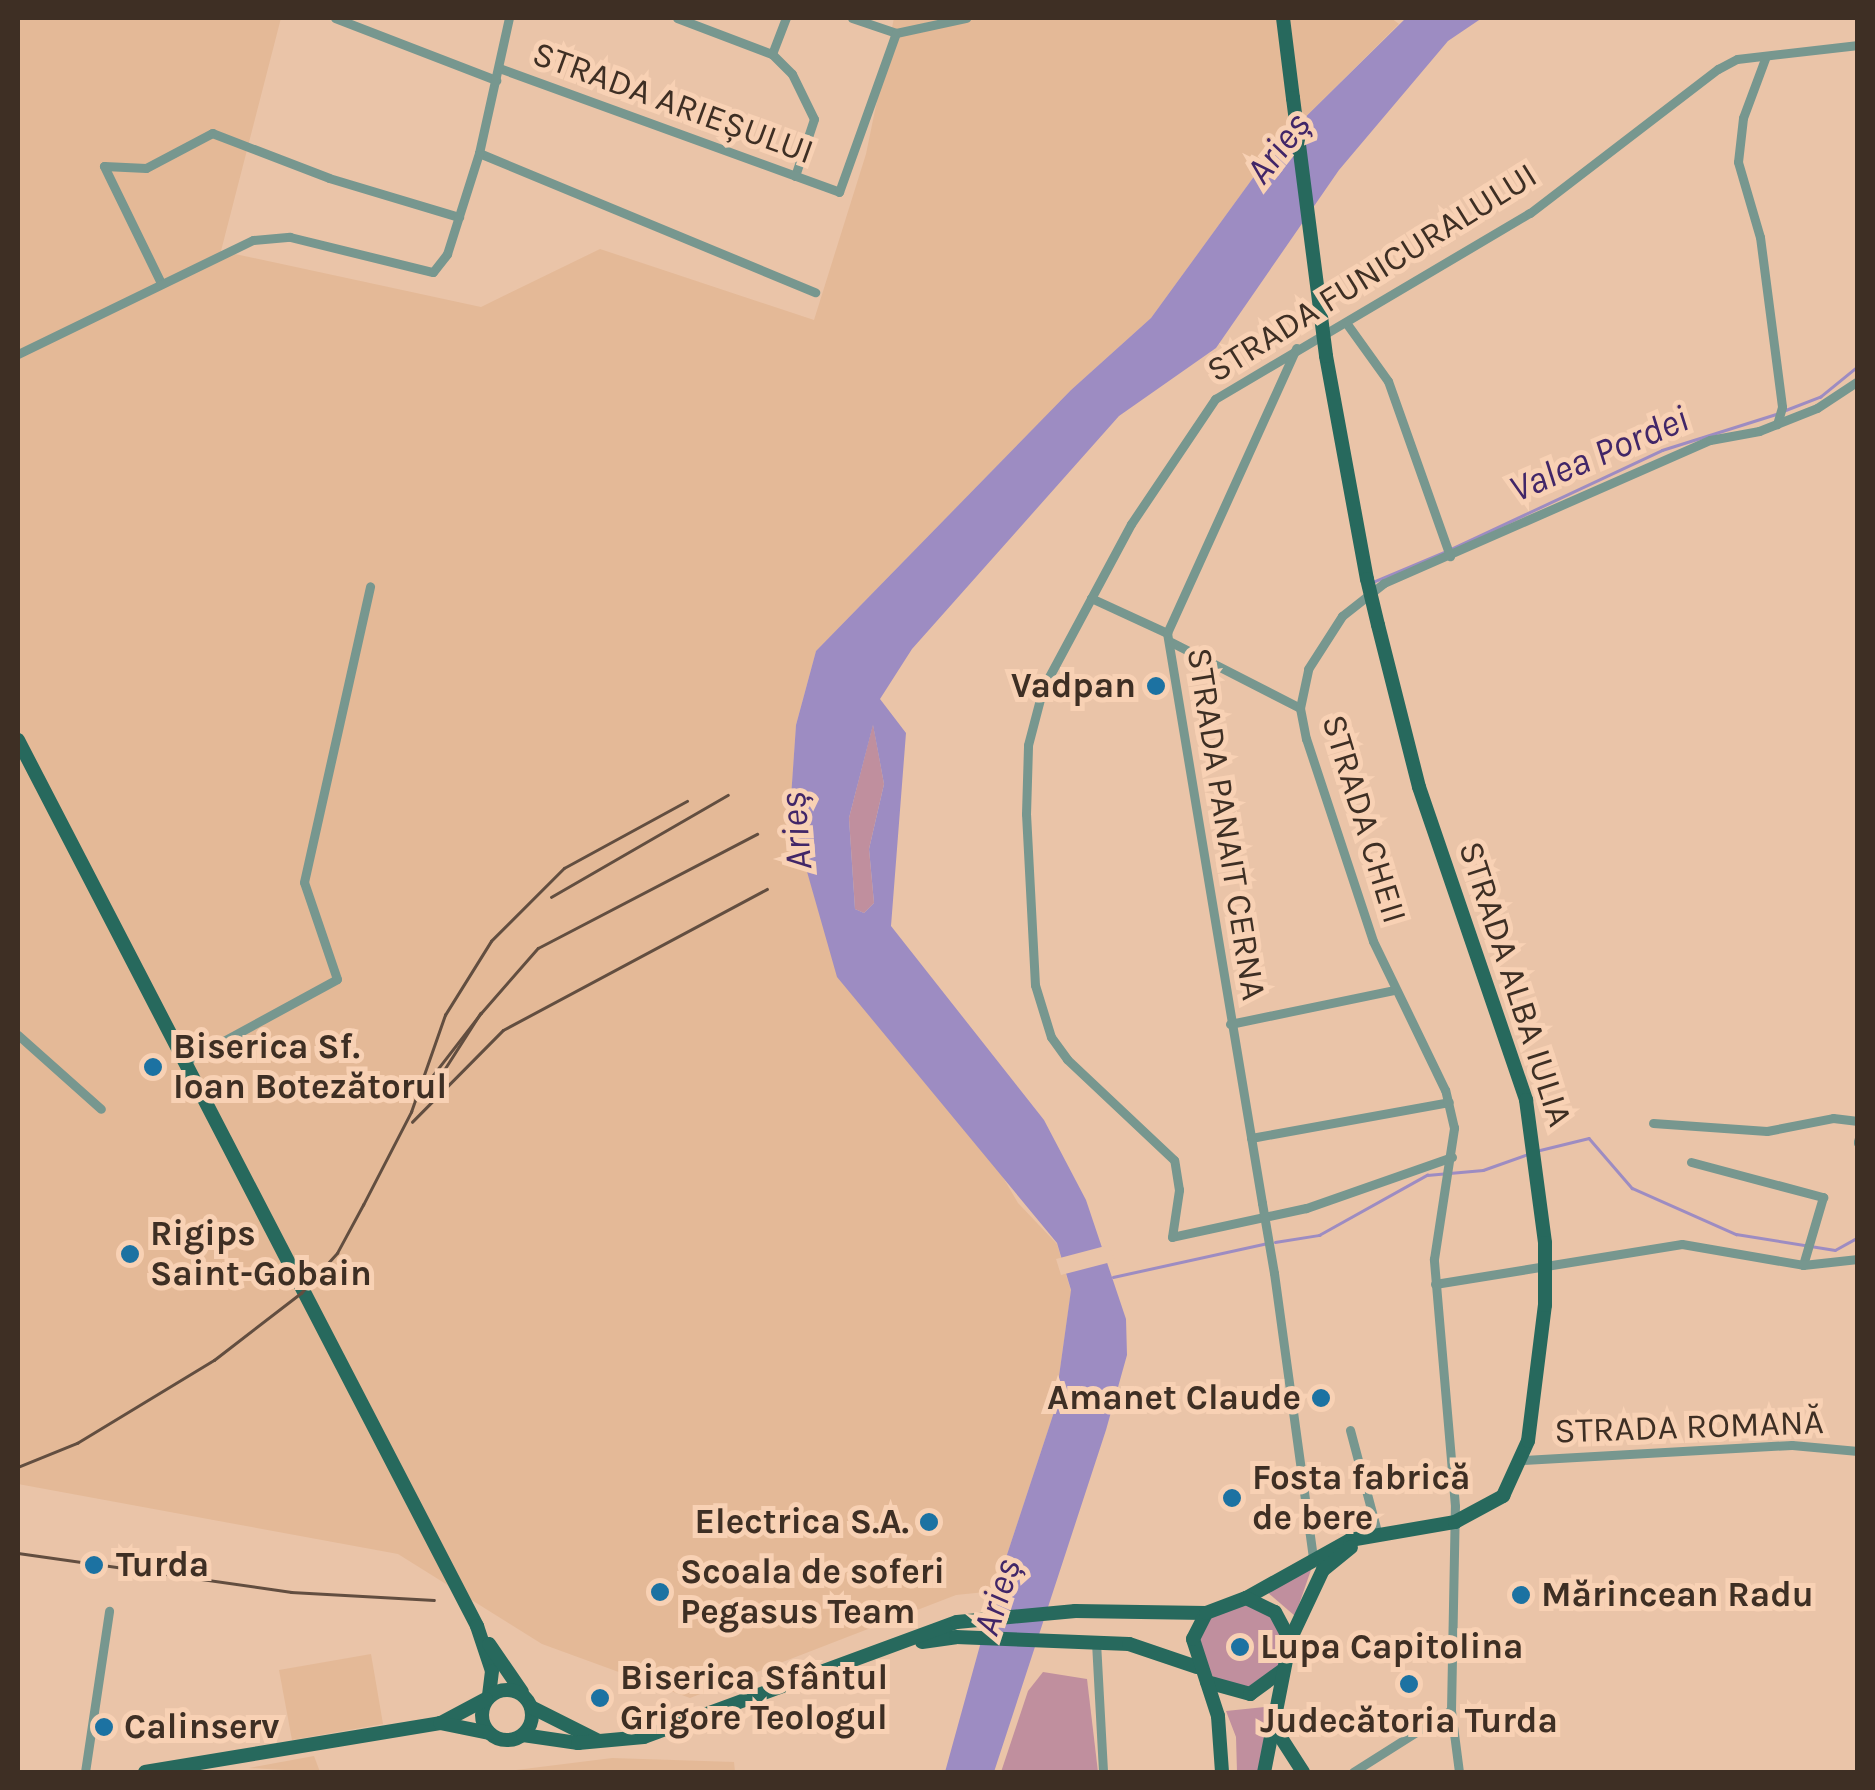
<!DOCTYPE html>
<meta charset="utf-8">
<style>
body{margin:0}
#map{position:relative;width:1875px;height:1790px;overflow:hidden;background:#eac4a8;font-family:Karla,sans-serif}
div>[style]{position:absolute}
[style*='--x']{left:calc(var(--x)*1px);top:calc(var(--y)*1px);width:calc(var(--w)*1px);rotate:calc(var(--a)*1deg)}
.built>*{inset:0;background:#e4b997}
.green>*{inset:0;background:#c08f9e}
.round{border-radius:50%}
.water>*{inset:0;background:#9d8cc2}
.pier>*{inset:0;background:#eac4a8}
.stream>*{height:2.5px;margin:-1.25px;padding:0 1.25px;transform-origin:1.25px;border-radius:1.25px;background:#9d8cc2}
.street>*{height:9px;margin:-4.5px;padding:0 4.5px;transform-origin:4.5px;border-radius:4.5px;background:#77978f}
.primary>*{height:14px;margin:-7px;padding:0 7px;transform-origin:7px;border-radius:7px;background:#27695d}
.primary>.ring{margin:-7px;padding:0;box-sizing:content-box;background:none;border:14px solid #27695d;border-radius:50%}
.rail>*{height:2.5px;margin:-1.25px;padding:0 1.25px;transform-origin:1.25px;border-radius:1.25px;background:#624e40}
.street-bridge>*{height:9px;margin:-4.5px;padding:0 4.5px;transform-origin:4.5px;border-radius:4.5px;background:#77978f}
.primary-bridge>*{height:14px;margin:-7px;padding:0 7px;transform-origin:7px;border-radius:7px;background:#27695d}
.dots>*{width:28px;height:28px;translate:-50% -50%;box-sizing:border-box;border:5px solid #f8d1b4;border-radius:50%}
span{translate:-50% -50%;white-space:nowrap;text-align:center;line-height:1.15;-webkit-text-stroke:10px #f8d1b4;paint-order:stroke}
.street-label{font-size:35px;color:#3e2f24}
.poi-label{font-size:35px;color:#3e2f24;font-weight:700}
.right{translate:-100% -50%;text-align:right}
.left{translate:0 -50%;text-align:left}
.water-label{font-size:38px;color:#412668;font-style:italic}
.frame{position:absolute;inset:0;border:20px solid #3e2f24;pointer-events:none}
</style>
<div id="map">
<div class="built">
<i style="clip-path:polygon(18px 18px,281px 18px,221px 251px,481px 307px,600px 249px,814px 320px,866px 154px,894px 18px,1391px 18px,1399px 24px,1277px 145px,1151px 318px,1071px 390px,816px 651px,796px 725px,790px 812px,1018px 1203px,1057px 1244px,1071px 1291px,1054px 1412px,995px 1591px,956px 1595px,690px 1698px,542px 1644px,398px 1554px,18px 1484px)"></i>
<i style="clip-path:polygon(371px 1654px,383px 1724px,292px 1740px,279px 1670px)"></i>
<i style="clip-path:polygon(314px 1756px,320px 1772px,249px 1768px)"></i>
<i style="clip-path:polygon(612px 1758px,734px 1762px,735px 1772px,499px 1772px)"></i>
</div>
<div class="green">
<i style="clip-path:polygon(873px 724px,884px 784px,869px 849px,874px 903px,864px 913px,855px 909px,849px 818px)"></i>
<i style="clip-path:polygon(1312px 1567px,1295px 1616px,1267px 1592px)"></i>
<i class="round" style="left:1200px;top:1604px;width:84px;height:84px"></i>
<i style="clip-path:polygon(1043px 1672px,1087px 1679px,1098px 1772px,1001px 1772px,1028px 1691px)"></i>
<i style="clip-path:polygon(1274px 1706px,1259px 1772px,1237px 1772px,1236px 1737px,1226px 1711px)"></i>
</div>
<div class="water">
<i style="clip-path:polygon(evenodd,1406px 18px,1482px 18px,1448px 41px,1339px 170px,1216px 348px,1119px 416px,912px 649px,880px 699px,906px 733px,891px 926px,1044px 1120px,1086px 1200px,1126px 1319px,1127px 1355px,1106px 1430px,994px 1772px,945px 1772px,995px 1591px,1054px 1412px,1071px 1290px,1057px 1243px,837px 977px,790px 812px,796px 725px,816px 651px,1071px 390px,1151px 318px,1277px 145px,1406px 18px,873px 725px,884px 784px,869px 849px,874px 903px,864px 913px,855px 909px,849px 818px,873px 725px)"></i>
</div>
<div class="pier">
<i style="clip-path:polygon(1109px 1245px,1115px 1261px,1061px 1275px,1056px 1259px)"></i>
</div>
<div class="stream">
<i style="--x:1783;--y:411;--w:40;--a:-21"></i>
<i style="--x:1820;--y:397;--w:49;--a:-39.2"></i>
<i style="--x:1451;--y:549;--w:233;--a:-25.1"></i>
<i style="--x:1662;--y:450;--w:120;--a:-17.5"></i>
<i style="--x:1373;--y:582;--w:77;--a:-22.9"></i>
<i style="--x:1540;--y:1150;--w:50;--a:-13.8"></i>
<i style="--x:1589;--y:1138;--w:66;--a:49.3"></i>
<i style="--x:1632;--y:1188;--w:114;--a:23.9"></i>
<i style="--x:1736;--y:1234;--w:100;--a:9.2"></i>
<i style="--x:1835;--y:1250;--w:26;--a:-29"></i>
<i style="--x:1275;--y:1242;--w:45;--a:-9"></i>
<i style="--x:1319;--y:1235;--w:124;--a:-29.1"></i>
<i style="--x:1427;--y:1175;--w:56;--a:-5.1"></i>
<i style="--x:1483;--y:1170;--w:48;--a:-19.6"></i>
<i style="--x:1113;--y:1277;--w:158;--a:-12.4"></i>
</div>
<div class="street">
<i style="--x:335;--y:18;--w:173;--a:21.1"></i>
<i style="--x:677;--y:18;--w:102;--a:20.8"></i>
<i style="--x:772;--y:54;--w:28;--a:45"></i>
<i style="--x:792;--y:74;--w:50;--a:63.9"></i>
<i style="--x:814;--y:119;--w:60;--a:108.4"></i>
<i style="--x:852;--y:18;--w:46;--a:18.8"></i>
<i style="--x:896;--y:33;--w:72;--a:-12.1"></i>
<i style="--x:772;--y:54;--w:39;--a:-69"></i>
<i style="--x:1766;--y:56;--w:66;--a:110.4"></i>
<i style="--x:1743;--y:118;--w:44;--a:96.5"></i>
<i style="--x:1738;--y:162;--w:78;--a:73.7"></i>
<i style="--x:1760;--y:237;--w:171;--a:82.6"></i>
<i style="--x:1782;--y:407;--w:18;--a:106"></i>
<i style="--x:499;--y:68;--w:362;--a:20"></i>
<i style="--x:839;--y:192;--w:169;--a:-70.3"></i>
<i style="--x:479;--y:153;--w:364;--a:22.5"></i>
<i style="--x:160;--y:281;--w:128;--a:-116"></i>
<i style="--x:104;--y:166;--w:42;--a:2.7"></i>
<i style="--x:146;--y:168;--w:75;--a:-27.9"></i>
<i style="--x:212;--y:133;--w:125;--a:21"></i>
<i style="--x:329;--y:178;--w:136;--a:16.7"></i>
<i style="--x:1347;--y:324;--w:70;--a:54.3"></i>
<i style="--x:1388;--y:381;--w:186;--a:70.5"></i>
<i style="--x:18;--y:354;--w:261;--a:-25.9"></i>
<i style="--x:253;--y:240;--w:37;--a:-5"></i>
<i style="--x:290;--y:237;--w:147;--a:13.8"></i>
<i style="--x:433;--y:272;--w:23;--a:-52"></i>
<i style="--x:447;--y:254;--w:106;--a:-72.4"></i>
<i style="--x:479;--y:153;--w:138;--a:-77.5"></i>
<i style="--x:1091;--y:598;--w:84;--a:24.7"></i>
<i style="--x:1171;--y:642;--w:145;--a:27.1"></i>
<i style="--x:1230;--y:1024;--w:167;--a:-11.7"></i>
<i style="--x:18;--y:1035;--w:111;--a:41.7"></i>
<i style="--x:185;--y:1062;--w:173;--a:-28.6"></i>
<i style="--x:337;--y:979;--w:102;--a:-108.8"></i>
<i style="--x:304;--y:882;--w:303;--a:-77.4"></i>
<i style="--x:1653;--y:1123;--w:114;--a:4"></i>
<i style="--x:1767;--y:1131;--w:67;--a:-11.1"></i>
<i style="--x:1833;--y:1118;--w:25;--a:7"></i>
<i style="--x:1251;--y:1138;--w:201;--a:-10.3"></i>
<i style="--x:1858;--y:1141;--w:2;--a:90"></i>
<i style="--x:1452;--y:1157;--w:155;--a:160.7"></i>
<i style="--x:1306;--y:1208;--w:137;--a:167.8"></i>
<i style="--x:1172;--y:1237;--w:48;--a:-81.5"></i>
<i style="--x:1179;--y:1190;--w:30;--a:-99"></i>
<i style="--x:1174;--y:1160;--w:147;--a:-136.7"></i>
<i style="--x:1067;--y:1059;--w:27;--a:-126"></i>
<i style="--x:1051;--y:1037;--w:54;--a:-107.1"></i>
<i style="--x:1035;--y:985;--w:171;--a:-93"></i>
<i style="--x:1026;--y:814;--w:69;--a:-88.3"></i>
<i style="--x:1028;--y:745;--w:59;--a:-75.3"></i>
<i style="--x:1043;--y:688;--w:186;--a:-61.8"></i>
<i style="--x:1131;--y:524;--w:151;--a:-56.1"></i>
<i style="--x:1215;--y:399;--w:366;--a:-30.6"></i>
<i style="--x:1530;--y:213;--w:237;--a:-37.5"></i>
<i style="--x:1718;--y:69;--w:21;--a:-28"></i>
<i style="--x:1737;--y:59;--w:122;--a:-6.6"></i>
<i style="--x:1691;--y:1162;--w:137;--a:14.9"></i>
<i style="--x:1823;--y:1197;--w:71;--a:106.4"></i>
<i style="--x:1262;--y:1203;--w:578;--a:-99.46"></i>
<i style="--x:1167;--y:633;--w:313;--a:-65.6"></i>
<i style="--x:1274;--y:1273;--w:289;--a:82.2"></i>
<i style="--x:1435;--y:1284;--w:250;--a:-9.2"></i>
<i style="--x:1682;--y:1244;--w:123;--a:9.8"></i>
<i style="--x:1803;--y:1265;--w:55;--a:-6.2"></i>
<i style="--x:1350;--y:1430;--w:109;--a:75.1"></i>
<i style="--x:1522;--y:1460;--w:270;--a:-3.2"></i>
<i style="--x:1792;--y:1445;--w:66;--a:5.2"></i>
<i style="--x:1096;--y:1642;--w:130;--a:86.9"></i>
<i style="--x:85;--y:1772;--w:163;--a:-81.5"></i>
<i style="--x:1353;--y:1772;--w:116;--a:-32.3"></i>
<i style="--x:1459;--y:1772;--w:63;--a:-97.4"></i>
<i style="--x:1451;--y:1710;--w:204;--a:-88.9"></i>
<i style="--x:1455;--y:1506;--w:248;--a:-94.9"></i>
<i style="--x:1434;--y:1259;--w:133;--a:-81.3"></i>
<i style="--x:1454;--y:1128;--w:39;--a:-103"></i>
<i style="--x:1445;--y:1090;--w:165;--a:-115.8"></i>
<i style="--x:1373;--y:941;--w:213;--a:-108.3"></i>
<i style="--x:1306;--y:739;--w:32;--a:-101"></i>
<i style="--x:1300;--y:708;--w:40;--a:-78"></i>
<i style="--x:1308;--y:669;--w:63;--a:-57.3"></i>
<i style="--x:1342;--y:616;--w:53;--a:-38.2"></i>
<i style="--x:1384;--y:583;--w:356;--a:-23.7"></i>
<i style="--x:1710;--y:440;--w:50;--a:-10.4"></i>
<i style="--x:1759;--y:431;--w:62;--a:-21.6"></i>
<i style="--x:1817;--y:408;--w:49;--a:-33.4"></i>
</div>
<div class="primary">
<i style="--x:1283;--y:18;--w:81;--a:82.9"></i>
<i style="--x:1326;--y:356;--w:227;--a:79.6"></i>
<i style="--x:1378;--y:625;--w:167;--a:75.8"></i>
<i style="--x:1419;--y:787;--w:331;--a:71.1"></i>
<i style="--x:1526;--y:1100;--w:144;--a:82.4"></i>
<i style="--x:18;--y:740;--w:998;--a:62.61"></i>
<i style="--x:477;--y:1626;--w:47;--a:71.6"></i>
<i style="--x:492;--y:1671;--w:26;--a:97"></i>
<i style="--x:1246;--y:1598;--w:119;--a:-29.1"></i>
<i style="--x:1350;--y:1540;--w:107;--a:-9.7"></i>
<i style="--x:1455;--y:1522;--w:55;--a:-28.4"></i>
<i style="--x:1503;--y:1496;--w:60;--a:-65.6"></i>
<i style="--x:1528;--y:1441;--w:137;--a:-82.9"></i>
<i style="--x:1290;--y:1640;--w:77;--a:-64.8"></i>
<i style="--x:1323;--y:1570;--w:36;--a:-39"></i>
<i style="--x:922;--y:1642;--w:34;--a:-8"></i>
<i style="--x:956;--y:1637;--w:173;--a:2.3"></i>
<i style="--x:1129;--y:1644;--w:72;--a:18.7"></i>
<i style="--x:489;--y:1644;--w:58;--a:55.5"></i>
<i style="--x:1207;--y:1682;--w:45;--a:15.6"></i>
<i style="--x:1250;--y:1694;--w:41;--a:-36"></i>
<i class="ring" style="left:482px;top:1690px;width:36px;height:36px"></i>
<i style="--x:531;--y:1707;--w:74;--a:26.6"></i>
<i style="--x:441;--y:1723;--w:51;--a:-28.1"></i>
<i style="--x:1276;--y:1730;--w:50;--a:57.3"></i>
<i style="--x:523;--y:1735;--w:56;--a:8.3"></i>
<i style="--x:578;--y:1743;--w:66;--a:-5.2"></i>
<i style="--x:644;--y:1737;--w:333;--a:-20.2"></i>
<i style="--x:957;--y:1622;--w:119;--a:-5.3"></i>
<i style="--x:1075;--y:1611;--w:131;--a:0.9"></i>
<i style="--x:145;--y:1772;--w:299;--a:-9.4"></i>
<i style="--x:440;--y:1723;--w:50;--a:11.5"></i>
<i style="--x:1222;--y:1772;--w:56;--a:-94.1"></i>
<i style="--x:1218;--y:1716;--w:81;--a:-108"></i>
<i style="--x:1193;--y:1639;--w:29;--a:-63"></i>
<i style="--x:1206;--y:1613;--w:43;--a:-20.6"></i>
<i style="--x:1246;--y:1598;--w:32;--a:26"></i>
<i style="--x:1275;--y:1612;--w:32;--a:62"></i>
<i style="--x:1290;--y:1640;--w:135;--a:101.1"></i>
</div>
<div class="rail">
<i style="--x:551;--y:897;--w:204;--a:-30"></i>
<i style="--x:481;--y:1013;--w:86;--a:-48.8"></i>
<i style="--x:538;--y:948;--w:247;--a:-27.5"></i>
<i style="--x:430;--y:1079;--w:83;--a:-52.3"></i>
<i style="--x:481;--y:1013;--w:72;--a:122.6"></i>
<i style="--x:412;--y:1122;--w:129;--a:-45.3"></i>
<i style="--x:503;--y:1030;--w:299;--a:-28.1"></i>
<i style="--x:18;--y:1467;--w:64;--a:-22.1"></i>
<i style="--x:77;--y:1443;--w:160;--a:-31.2"></i>
<i style="--x:214;--y:1360;--w:110;--a:-37.6"></i>
<i style="--x:301;--y:1293;--w:54;--a:-48"></i>
<i style="--x:337;--y:1253;--w:55;--a:-61.6"></i>
<i style="--x:363;--y:1205;--w:105;--a:-62.7"></i>
<i style="--x:411;--y:1112;--w:103;--a:-70.7"></i>
<i style="--x:445;--y:1015;--w:87;--a:-58.1"></i>
<i style="--x:491;--y:941;--w:103;--a:-45"></i>
<i style="--x:564;--y:868;--w:140;--a:-28.6"></i>
<i style="--x:18;--y:1553;--w:276;--a:8.1"></i>
<i style="--x:291;--y:1592;--w:143;--a:3.2"></i>
</div>
<div class="street-bridge">
<i style="--x:1262;--y:1203;--w:71;--a:80.3"></i>
</div>
<div class="primary-bridge">
<i style="--x:1293;--y:98;--w:260;--a:82.7"></i>
<i style="--x:1367;--y:579;--w:47;--a:76.6"></i>
<i style="--x:1545;--y:1243;--w:62;--a:90"></i>
</div>
<div class="dots">
<i style="left:1156px;top:686px;background:#1c72a2"></i>
<i style="left:153px;top:1067px;background:#1c72a2"></i>
<i style="left:130px;top:1254px;background:#1c72a2"></i>
<i style="left:1321px;top:1398px;background:#1c72a2"></i>
<i style="left:1232px;top:1498px;background:#1c72a2"></i>
<i style="left:929px;top:1522px;background:#1c72a2"></i>
<i style="left:94px;top:1565px;background:#1c72a2"></i>
<i style="left:660px;top:1592px;background:#1c72a2"></i>
<i style="left:1521px;top:1595px;background:#1c72a2"></i>
<i style="left:1240px;top:1647px;background:#1c72a2"></i>
<i style="left:1409px;top:1684px;background:#1c72a2"></i>
<i style="left:600px;top:1698px;background:#1c72a2"></i>
<i style="left:104px;top:1727px;background:#1c72a2"></i>
</div>
<div class="street-label">
<span style="left:673px;top:103px;rotate:20deg">STRADA ARIEȘULUI</span>
<span style="left:1372px;top:273px;rotate:-32deg">STRADA FUNICURALULUI</span>
<span style="left:1364px;top:819px;rotate:73deg">STRADA CHEII</span>
<span style="left:1226px;top:824px;rotate:81deg">STRADA PANAIT CERNA</span>
<span style="left:1515px;top:984px;rotate:72deg">STRADA ALBA IULIA</span>
<span style="left:1689px;top:1427px;rotate:-2deg">STRADA ROMANĂ</span>
</div>
<div class="poi-label">
<span class="right" style="left:1136px;top:686px">Vadpan</span>
<span class="left" style="left:173px;top:1067px">Biserica Sf.<br>Ioan Botezătorul</span>
<span class="left" style="left:150px;top:1254px">Rigips<br>Saint-Gobain</span>
<span class="right" style="left:1301px;top:1398px">Amanet Claude</span>
<span class="left" style="left:1252px;top:1498px">Fosta fabrică<br>de bere</span>
<span class="right" style="left:909px;top:1522px">Electrica S.A.</span>
<span class="left" style="left:116px;top:1565px">Turda</span>
<span class="left" style="left:680px;top:1592px">Scoala de soferi<br>Pegasus Team</span>
<span class="left" style="left:1541px;top:1595px">Mărincean Radu</span>
<span class="left" style="left:1260px;top:1647px">Lupa Capitolina</span>
<span class="left" style="left:620px;top:1698px">Biserica Sfântul<br>Grigore Teologul</span>
<span style="left:1409px;top:1721px">Judecătoria Turda</span>
<span class="left" style="left:124px;top:1727px">Calinserv</span>
</div>
<div class="water-label">
<span style="left:1278px;top:148px;rotate:-52deg">Arieș</span>
<span style="left:1599px;top:454px;rotate:-23deg">Valea Pordei</span>
<span style="left:796px;top:831px;rotate:-95deg">Arieș</span>
<span style="left:997px;top:1597px;rotate:-72deg">Arieș</span>
</div>
<div class="frame"></div>
</div>
